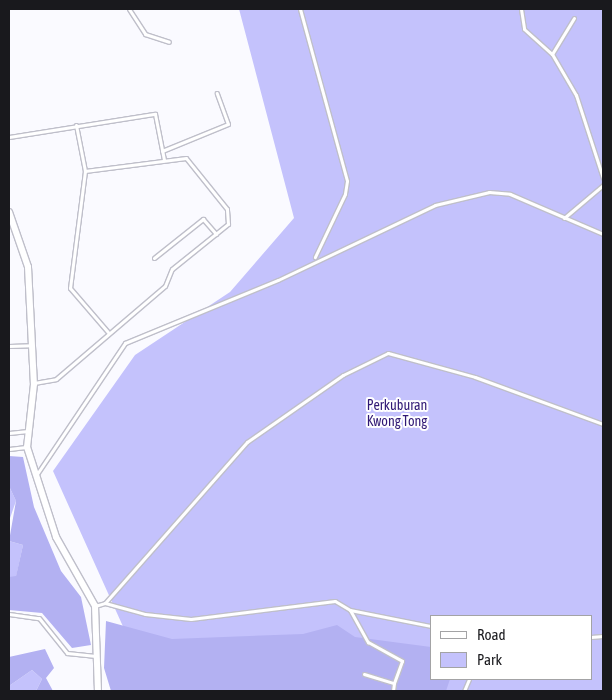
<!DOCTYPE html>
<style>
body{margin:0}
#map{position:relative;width:612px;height:700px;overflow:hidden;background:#fafaff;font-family:"Asap Condensed",sans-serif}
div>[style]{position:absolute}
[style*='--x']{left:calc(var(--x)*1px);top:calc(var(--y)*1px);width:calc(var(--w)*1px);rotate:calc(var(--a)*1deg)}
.green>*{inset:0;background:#c4c2fc}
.forest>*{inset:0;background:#b3b1f2}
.roads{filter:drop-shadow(1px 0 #bfbfca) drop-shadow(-1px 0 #bfbfca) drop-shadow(0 1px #bfbfca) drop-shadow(0 -1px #bfbfca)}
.lane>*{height:3px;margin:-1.5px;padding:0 1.5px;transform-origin:1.5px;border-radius:1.5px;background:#fff}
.street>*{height:6px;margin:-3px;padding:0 3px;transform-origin:3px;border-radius:3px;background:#fff}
span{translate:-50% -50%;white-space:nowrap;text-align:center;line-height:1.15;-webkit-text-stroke:4px #fff;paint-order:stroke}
.park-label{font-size:14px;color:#301975}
.frame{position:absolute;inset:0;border:10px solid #19191d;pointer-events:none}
.legend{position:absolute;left:430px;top:615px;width:162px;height:65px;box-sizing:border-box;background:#fff;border:1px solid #a3a3a5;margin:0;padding:6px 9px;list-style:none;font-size:15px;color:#19191d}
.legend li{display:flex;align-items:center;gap:10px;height:25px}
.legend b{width:25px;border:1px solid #a3a3a5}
</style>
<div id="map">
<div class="green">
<i style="clip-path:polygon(evenodd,239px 9px,603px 9px,603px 691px,256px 691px,130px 642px,53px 471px,135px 355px,230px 292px,294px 218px,239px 9px,431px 616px,591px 616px,591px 679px,431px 679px,431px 616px)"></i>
<i style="clip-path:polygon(9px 486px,16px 501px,9px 521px)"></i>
<i style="clip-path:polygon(9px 541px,23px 545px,16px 577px,9px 577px)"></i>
<i style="clip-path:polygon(32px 670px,42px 679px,36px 691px,9px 691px,9px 686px)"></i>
</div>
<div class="forest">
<i style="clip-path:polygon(9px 456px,23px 457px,34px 507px,61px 571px,81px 597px,91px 645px,72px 648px,42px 613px,9px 610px,9px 577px,16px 576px,23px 545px,9px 541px,16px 501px,9px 486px)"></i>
<i style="clip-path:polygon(106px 621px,172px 639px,303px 634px,337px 625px,355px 637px,431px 647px,431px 679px,450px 679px,446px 691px,111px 691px,104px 668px)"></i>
<i style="clip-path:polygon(45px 649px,54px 668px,46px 678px,53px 691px,36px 691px,42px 679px,32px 670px,9px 686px,9px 657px)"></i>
</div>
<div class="roads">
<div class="lane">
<i style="--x:129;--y:9;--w:30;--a:57"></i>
<i style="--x:145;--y:34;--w:25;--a:18"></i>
<i style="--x:300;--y:9;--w:178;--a:74.7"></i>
<i style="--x:347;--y:181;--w:13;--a:99"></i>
<i style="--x:345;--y:194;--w:70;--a:115.5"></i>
<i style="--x:521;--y:9;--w:20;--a:81"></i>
<i style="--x:524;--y:29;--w:38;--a:42"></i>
<i style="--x:574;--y:18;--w:42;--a:121.4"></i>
<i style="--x:552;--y:54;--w:48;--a:59.7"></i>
<i style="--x:576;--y:95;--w:87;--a:72"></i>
<i style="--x:76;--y:125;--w:47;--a:78.9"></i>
<i style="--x:85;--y:171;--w:118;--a:97.3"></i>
<i style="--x:70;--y:288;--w:58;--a:49.2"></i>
<i style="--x:9;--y:137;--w:148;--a:-9"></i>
<i style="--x:155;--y:114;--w:47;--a:78.9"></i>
<i style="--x:162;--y:151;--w:71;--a:-22.2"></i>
<i style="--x:228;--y:124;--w:33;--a:-110"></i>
<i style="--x:564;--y:218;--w:51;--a:-40.2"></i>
<i style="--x:154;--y:258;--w:63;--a:-38.5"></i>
<i style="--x:203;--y:219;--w:20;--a:49"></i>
<i style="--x:9;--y:346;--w:23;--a:-2"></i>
<i style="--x:34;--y:383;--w:22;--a:-10"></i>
<i style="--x:56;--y:379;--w:143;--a:-40.5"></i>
<i style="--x:165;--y:286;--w:18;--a:-68"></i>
<i style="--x:172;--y:269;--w:72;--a:-38.8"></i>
<i style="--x:228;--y:224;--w:15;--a:-94"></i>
<i style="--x:227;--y:209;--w:65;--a:-128.8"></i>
<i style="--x:186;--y:158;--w:102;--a:172.7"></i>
<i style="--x:9;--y:433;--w:19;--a:-6"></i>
<i style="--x:9;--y:449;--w:17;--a:-7"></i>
<i style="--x:37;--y:474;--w:158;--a:-56.1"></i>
<i style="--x:125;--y:343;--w:165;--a:-22.4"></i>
<i style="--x:278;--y:280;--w:174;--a:-25.5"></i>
<i style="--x:435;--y:205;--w:56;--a:-13.5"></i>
<i style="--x:489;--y:192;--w:21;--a:5"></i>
<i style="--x:510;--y:194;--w:101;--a:23.3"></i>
<i style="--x:105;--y:603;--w:41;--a:15.4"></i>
<i style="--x:145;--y:614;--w:46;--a:6.2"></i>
<i style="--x:191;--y:619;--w:145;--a:-7.1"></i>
<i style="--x:335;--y:601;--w:17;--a:31"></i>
<i style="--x:350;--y:610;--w:83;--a:11.2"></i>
<i style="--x:95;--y:606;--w:10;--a:-17"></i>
<i style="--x:105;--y:603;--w:215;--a:-48.6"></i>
<i style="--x:247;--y:442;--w:117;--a:-34.9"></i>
<i style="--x:343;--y:375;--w:50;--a:-26.1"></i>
<i style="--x:388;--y:353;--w:90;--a:15.4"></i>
<i style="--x:475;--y:377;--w:136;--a:20.2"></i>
<i style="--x:350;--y:610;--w:37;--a:61"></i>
<i style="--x:368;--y:642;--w:39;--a:29"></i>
<i style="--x:402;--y:661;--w:23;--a:110"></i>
<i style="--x:9;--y:614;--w:30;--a:8"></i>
<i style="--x:39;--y:618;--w:45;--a:51.3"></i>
<i style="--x:67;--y:653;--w:29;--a:6"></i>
<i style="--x:591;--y:637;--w:12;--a:-5"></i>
<i style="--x:364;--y:674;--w:31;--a:17"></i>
<i style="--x:394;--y:683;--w:8;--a:97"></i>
<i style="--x:464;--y:691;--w:13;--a:-67"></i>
</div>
<div class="street">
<i style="--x:9;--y:212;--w:58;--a:70.9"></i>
<i style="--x:28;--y:267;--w:117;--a:87.1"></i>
<i style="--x:34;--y:384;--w:63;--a:96.3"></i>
<i style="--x:27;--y:447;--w:95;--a:72.1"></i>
<i style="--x:56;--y:537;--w:79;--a:60.5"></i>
<i style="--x:95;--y:606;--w:85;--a:88"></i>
</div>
</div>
<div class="park-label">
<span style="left:397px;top:413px">Perkuburan<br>Kwong Tong</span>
</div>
<div class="frame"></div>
<ul class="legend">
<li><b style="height:6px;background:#fff"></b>Road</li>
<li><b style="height:14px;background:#c4c2fc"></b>Park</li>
</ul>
</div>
